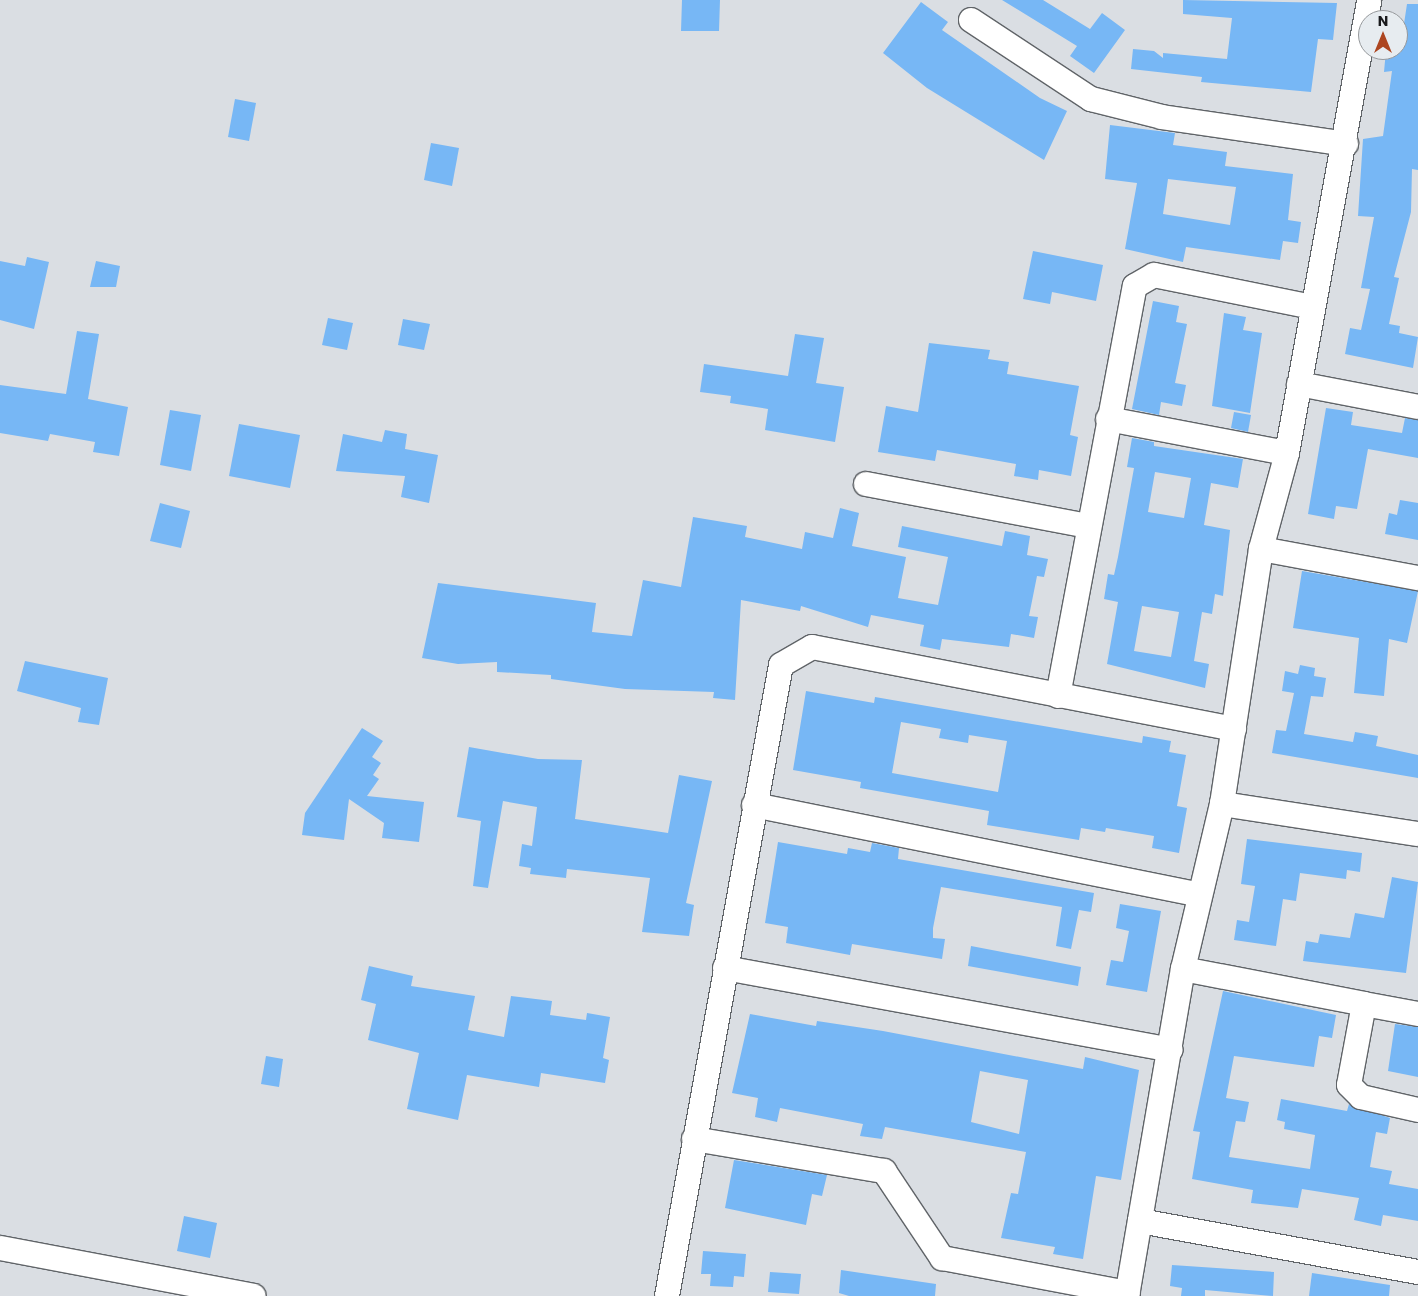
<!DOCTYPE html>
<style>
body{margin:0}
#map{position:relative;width:1418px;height:1296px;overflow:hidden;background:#dadee3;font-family:Poppins,sans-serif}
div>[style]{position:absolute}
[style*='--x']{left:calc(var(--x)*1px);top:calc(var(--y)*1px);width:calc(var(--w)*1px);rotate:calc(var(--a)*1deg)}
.building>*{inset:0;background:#77b7f5}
.roads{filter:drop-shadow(1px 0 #606468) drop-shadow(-1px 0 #606468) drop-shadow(0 1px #606468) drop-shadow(0 -1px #606468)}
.minor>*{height:24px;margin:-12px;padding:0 12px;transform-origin:12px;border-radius:12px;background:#fff}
span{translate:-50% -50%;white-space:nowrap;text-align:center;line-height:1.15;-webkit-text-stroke:4.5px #e7ecf0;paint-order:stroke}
.north{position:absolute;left:1358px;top:10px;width:50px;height:50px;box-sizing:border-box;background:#e7ecf0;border:1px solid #95989b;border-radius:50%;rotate:0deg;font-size:14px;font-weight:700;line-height:20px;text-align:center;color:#191a1c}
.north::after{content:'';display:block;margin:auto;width:18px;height:22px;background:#ad4621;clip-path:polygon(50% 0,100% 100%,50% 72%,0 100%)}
</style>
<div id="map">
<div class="building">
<i style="clip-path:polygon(682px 0,720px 0,719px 31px,681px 31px)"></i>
<i style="clip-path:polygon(1002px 0,1043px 0,1090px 29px,1102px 13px,1125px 30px,1094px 73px,1070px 56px,1077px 46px)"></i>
<i style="clip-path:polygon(1183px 0,1337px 3px,1333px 40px,1318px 39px,1311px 92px,1201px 82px,1202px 77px,1131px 69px,1133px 49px,1154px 51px,1163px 58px,1163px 53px,1227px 59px,1232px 18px,1183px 14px)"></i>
<i style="clip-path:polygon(921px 2px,948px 22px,942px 30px,1040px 98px,1067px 111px,1044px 160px,927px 88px,883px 53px)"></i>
<i style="clip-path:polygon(1407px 4px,1418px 4px,1418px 170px,1412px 169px,1411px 212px,1394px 277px,1399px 278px,1389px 324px,1400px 326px,1399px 333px,1418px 337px,1413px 368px,1345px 354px,1350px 328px,1361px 330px,1370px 289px,1361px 288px,1374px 217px,1358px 216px,1363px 139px,1383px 136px,1392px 71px,1384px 72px,1386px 50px,1400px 50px)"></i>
<i style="clip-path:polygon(235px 99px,256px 103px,249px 141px,228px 137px)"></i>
<i style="clip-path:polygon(evenodd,1110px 125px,1175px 133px,1173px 145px,1227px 152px,1225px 166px,1293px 174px,1288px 220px,1301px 222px,1298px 243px,1283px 241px,1280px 260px,1186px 247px,1183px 262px,1125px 249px,1137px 183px,1105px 179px,1110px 125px,1168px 179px,1236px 187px,1230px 225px,1163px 214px,1168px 179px)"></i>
<i style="clip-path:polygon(431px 143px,459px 148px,452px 186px,424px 180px)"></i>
<i style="clip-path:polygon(1033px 251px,1103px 265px,1096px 301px,1052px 292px,1050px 304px,1023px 299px)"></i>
<i style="clip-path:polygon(27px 257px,49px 262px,34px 329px,0 320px,0 261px,25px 266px)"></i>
<i style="clip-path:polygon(96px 261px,120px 266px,116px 287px,90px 287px)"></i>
<i style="clip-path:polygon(1153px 301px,1179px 306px,1176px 322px,1187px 324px,1175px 383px,1186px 385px,1182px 406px,1161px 402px,1159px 415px,1132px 409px)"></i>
<i style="clip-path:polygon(1224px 313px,1246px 317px,1243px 330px,1262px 333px,1250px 413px,1212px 406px)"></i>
<i style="clip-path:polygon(328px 318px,353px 323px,347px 350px,322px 345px)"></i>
<i style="clip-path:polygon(403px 319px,430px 324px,424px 350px,398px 345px)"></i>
<i style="clip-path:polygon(77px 331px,99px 334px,88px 399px,128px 407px,119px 456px,93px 452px,95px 442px,50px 434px,48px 441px,0 433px,0 385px,66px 394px)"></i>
<i style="clip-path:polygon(795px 334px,824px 338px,816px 383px,844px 387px,835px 442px,765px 430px,768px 409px,730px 403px,731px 396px,700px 392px,704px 364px,788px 376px)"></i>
<i style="clip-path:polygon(929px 343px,990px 350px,988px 359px,1009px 362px,1007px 374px,1079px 386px,1070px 435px,1078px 437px,1071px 476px,1039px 470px,1038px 480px,1014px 476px,1016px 464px,937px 450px,935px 461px,878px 452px,886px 406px,918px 412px)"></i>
<i style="clip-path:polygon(1326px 408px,1353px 412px,1351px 425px,1402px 433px,1405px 418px,1418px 420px,1418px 458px,1368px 449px,1357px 509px,1336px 506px,1334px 519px,1308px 514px)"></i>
<i style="clip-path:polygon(170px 410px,201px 415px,191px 471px,160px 465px)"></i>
<i style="clip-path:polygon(1234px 412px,1251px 415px,1248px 432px,1231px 428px)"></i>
<i style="clip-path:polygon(239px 424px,300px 435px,290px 488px,229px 476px)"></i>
<i style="clip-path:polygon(385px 430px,407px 434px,405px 449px,438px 455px,429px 503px,401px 497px,405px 476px,336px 471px,343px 434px,382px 442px)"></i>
<i style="clip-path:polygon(evenodd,1132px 438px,1154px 442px,1154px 446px,1243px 459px,1238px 488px,1211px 483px,1204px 525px,1230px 530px,1223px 596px,1215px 594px,1212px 614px,1202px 612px,1194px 661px,1209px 664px,1205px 688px,1107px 664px,1118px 602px,1104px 599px,1108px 574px,1114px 575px,1118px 557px,1134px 468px,1127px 467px,1132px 438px,1155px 472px,1191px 478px,1184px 518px,1148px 512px,1155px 472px,1132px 438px,1142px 606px,1179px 612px,1171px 657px,1134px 651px,1142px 606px)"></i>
<i style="clip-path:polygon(1400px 500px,1418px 503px,1418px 540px,1385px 534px,1389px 513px,1397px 515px)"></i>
<i style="clip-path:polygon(160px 503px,190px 511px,181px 548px,150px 541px)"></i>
<i style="clip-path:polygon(840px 508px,859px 513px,852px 546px,906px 557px,898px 598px,938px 605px,948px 557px,898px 547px,902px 526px,1002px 546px,1005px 531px,1030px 536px,1027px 555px,1048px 559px,1044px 577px,1037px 576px,1029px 616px,1038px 617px,1034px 638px,1011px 634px,1009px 647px,942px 639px,940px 650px,920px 646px,924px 625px,871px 615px,868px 627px,801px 606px,800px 611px,741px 600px,735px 700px,713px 698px,714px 692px,625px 689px,551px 679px,551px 675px,497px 672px,497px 662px,458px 664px,422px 658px,438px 583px,596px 603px,592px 632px,632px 636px,643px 580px,681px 587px,693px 517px,747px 526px,745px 537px,802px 549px,805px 532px,833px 538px)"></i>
<i style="clip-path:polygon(1302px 571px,1418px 591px,1407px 643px,1389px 639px,1384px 696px,1354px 693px,1359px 638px,1293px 628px)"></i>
<i style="clip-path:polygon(25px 661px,108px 678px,99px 725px,78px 722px,81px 708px,17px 691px)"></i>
<i style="clip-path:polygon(1300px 665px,1315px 668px,1314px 676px,1326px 678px,1323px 697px,1311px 696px,1304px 734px,1353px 742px,1355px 732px,1378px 736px,1376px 746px,1418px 755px,1418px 778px,1272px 753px,1276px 730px,1286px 731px,1294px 693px,1282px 691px,1285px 671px,1298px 674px)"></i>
<i style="clip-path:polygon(evenodd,806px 691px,874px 703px,875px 697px,1142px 743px,1143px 736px,1171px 741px,1169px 752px,1186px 755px,1177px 806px,1187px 808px,1179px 853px,1152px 848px,1154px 836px,1106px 828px,1105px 832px,1081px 828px,1079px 840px,987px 825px,989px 811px,860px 788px,861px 782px,793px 770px,806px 691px,901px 722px,941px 729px,939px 738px,968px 743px,969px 735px,1007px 741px,998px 792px,892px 773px,901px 722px)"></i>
<i style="clip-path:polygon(362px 728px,383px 741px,372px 757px,381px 763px,373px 775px,379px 779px,367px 796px,424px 802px,419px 842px,382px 838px,384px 823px,349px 799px,344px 840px,302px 835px,305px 813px)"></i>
<i style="clip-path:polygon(469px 747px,538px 759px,582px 760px,575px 819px,668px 833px,679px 775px,712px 781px,686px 903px,694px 905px,689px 936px,642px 932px,650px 878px,567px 869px,566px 878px,530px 874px,531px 868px,519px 866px,522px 844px,532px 846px,537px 807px,503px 801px,488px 888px,473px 886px,481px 821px,457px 817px)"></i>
<i style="clip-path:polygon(1247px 839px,1362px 853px,1360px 872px,1347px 870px,1346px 879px,1300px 873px,1296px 901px,1283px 899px,1276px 946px,1234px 940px,1237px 920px,1249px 922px,1255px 886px,1241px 884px)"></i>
<i style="clip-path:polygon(778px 842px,847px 854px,848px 848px,870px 852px,872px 843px,899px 848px,898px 859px,1094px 893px,1091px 912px,1079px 910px,1071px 949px,1056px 946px,1062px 907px,941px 887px,933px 928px,933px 938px,945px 939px,942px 959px,852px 944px,850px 955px,786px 943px,788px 927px,765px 923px)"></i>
<i style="clip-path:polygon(1392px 877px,1418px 882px,1406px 973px,1303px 961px,1306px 941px,1318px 943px,1320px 934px,1350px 938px,1355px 913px,1384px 918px)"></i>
<i style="clip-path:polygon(1120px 904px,1161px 911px,1147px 992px,1106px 985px,1111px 960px,1123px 962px,1129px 931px,1116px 928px)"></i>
<i style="clip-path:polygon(971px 946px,1081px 967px,1078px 986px,968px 966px)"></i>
<i style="clip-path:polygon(369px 966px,413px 976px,411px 986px,475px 996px,468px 1030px,504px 1037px,511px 996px,552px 1001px,550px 1015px,586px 1020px,587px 1013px,610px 1017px,603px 1058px,609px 1060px,605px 1083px,541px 1073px,539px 1087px,467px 1075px,458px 1120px,407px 1109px,419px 1053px,368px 1040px,376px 1004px,361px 1000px)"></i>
<i style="clip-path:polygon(1223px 991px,1336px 1015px,1332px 1038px,1319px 1036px,1314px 1067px,1234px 1056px,1226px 1098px,1249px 1102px,1245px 1122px,1236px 1121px,1229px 1157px,1310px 1169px,1315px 1135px,1284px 1129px,1285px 1122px,1277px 1120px,1281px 1099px,1347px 1111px,1349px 1104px,1390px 1118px,1387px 1134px,1376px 1132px,1370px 1167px,1392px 1171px,1389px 1184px,1418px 1189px,1418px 1221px,1383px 1215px,1381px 1226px,1354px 1220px,1359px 1198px,1302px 1189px,1298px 1208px,1251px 1203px,1253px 1190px,1192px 1179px,1200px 1132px,1193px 1131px)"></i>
<i style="clip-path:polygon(evenodd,750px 1014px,816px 1026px,817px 1021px,883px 1031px,1083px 1069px,1085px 1057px,1139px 1070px,1121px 1180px,1096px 1176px,1083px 1259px,1053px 1254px,1055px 1247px,1001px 1238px,1011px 1193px,1018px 1194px,1026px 1152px,885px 1127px,882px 1139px,860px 1136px,863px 1124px,780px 1108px,777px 1122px,755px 1117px,758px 1098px,732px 1093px,750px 1014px,980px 1071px,1028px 1080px,1019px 1134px,971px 1122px,980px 1071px)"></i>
<i style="clip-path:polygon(1395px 1024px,1418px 1027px,1418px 1077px,1388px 1071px)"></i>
<i style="clip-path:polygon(266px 1056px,283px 1059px,279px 1087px,261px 1084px)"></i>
<i style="clip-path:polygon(734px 1160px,827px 1175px,822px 1196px,812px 1194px,806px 1225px,725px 1208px)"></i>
<i style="clip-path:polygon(184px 1216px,217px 1223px,210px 1258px,177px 1251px)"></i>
<i style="clip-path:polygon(703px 1251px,746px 1254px,744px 1277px,734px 1276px,733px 1287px,710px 1286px,711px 1274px,701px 1274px)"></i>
<i style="clip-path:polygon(1172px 1265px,1274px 1272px,1273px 1296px,1205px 1290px,1205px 1296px,1181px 1296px,1182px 1288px,1170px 1286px)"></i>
<i style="clip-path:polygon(841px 1270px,936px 1284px,935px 1296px,849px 1296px,839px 1293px)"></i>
<i style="clip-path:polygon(770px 1272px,801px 1274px,799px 1294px,768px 1292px)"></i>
<i style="clip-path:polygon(1312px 1273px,1390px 1285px,1389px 1296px,1309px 1296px)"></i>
</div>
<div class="roads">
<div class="minor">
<i style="--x:971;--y:20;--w:144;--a:33.4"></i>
<i style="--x:1091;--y:99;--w:73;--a:14.2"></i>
<i style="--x:1162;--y:117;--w:186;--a:8.3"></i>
<i style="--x:1299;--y:384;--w:121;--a:10.9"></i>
<i style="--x:1108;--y:419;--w:182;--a:10.8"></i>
<i style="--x:866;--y:484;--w:226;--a:10.7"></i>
<i style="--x:1261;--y:549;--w:160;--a:10.5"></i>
<i style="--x:1058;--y:696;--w:417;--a:-79.4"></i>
<i style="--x:1135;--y:286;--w:22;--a:-30"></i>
<i style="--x:1154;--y:275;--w:162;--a:11.4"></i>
<i style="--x:1222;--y:804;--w:198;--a:8.7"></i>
<i style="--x:754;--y:805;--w:454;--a:11.4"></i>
<i style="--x:725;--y:968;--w:453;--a:10.4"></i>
<i style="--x:1183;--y:969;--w:184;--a:10.9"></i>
<i style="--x:1364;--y:1004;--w:82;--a:100.5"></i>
<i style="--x:1349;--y:1085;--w:17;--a:45"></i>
<i style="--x:1361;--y:1097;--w:58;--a:12.8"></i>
<i style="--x:1364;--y:1004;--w:55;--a:10.5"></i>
<i style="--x:694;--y:1139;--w:193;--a:9.6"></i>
<i style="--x:884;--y:1171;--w:105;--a:56.3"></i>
<i style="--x:942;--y:1258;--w:189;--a:10.7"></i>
<i style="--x:1140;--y:1221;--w:283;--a:10.4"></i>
<i style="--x:0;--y:1248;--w:258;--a:10.7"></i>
<i style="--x:667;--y:1296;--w:641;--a:-79.76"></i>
<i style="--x:781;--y:665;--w:36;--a:-30"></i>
<i style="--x:812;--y:647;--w:430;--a:11"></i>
<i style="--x:1127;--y:1296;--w:332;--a:-80.3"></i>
<i style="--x:1183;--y:969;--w:170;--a:-76.7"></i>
<i style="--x:1222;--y:804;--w:258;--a:-81.3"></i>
<i style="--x:1261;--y:549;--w:99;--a:-74.8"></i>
<i style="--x:1287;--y:453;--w:460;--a:-79.7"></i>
</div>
</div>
<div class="north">N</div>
</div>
